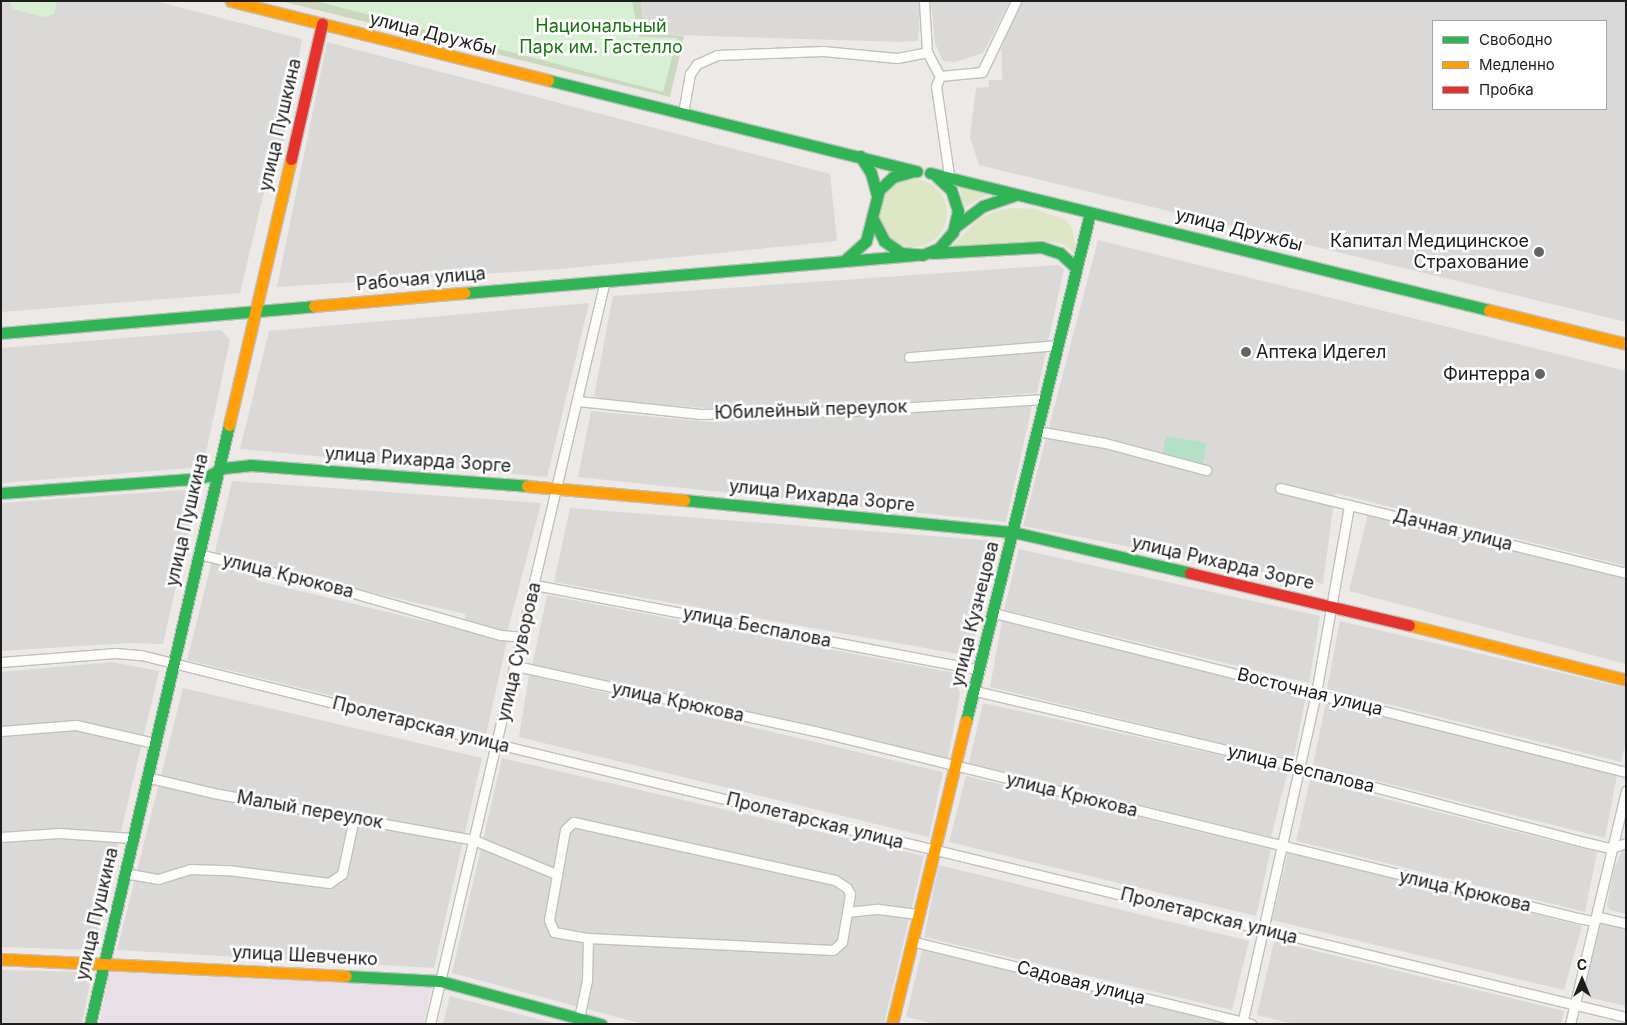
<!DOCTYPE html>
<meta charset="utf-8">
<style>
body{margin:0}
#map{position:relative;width:1627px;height:1025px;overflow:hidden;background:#ece9e6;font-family:Inter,sans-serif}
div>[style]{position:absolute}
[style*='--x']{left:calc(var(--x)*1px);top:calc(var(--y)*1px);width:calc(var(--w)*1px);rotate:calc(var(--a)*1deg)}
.residential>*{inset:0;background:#dbd9d7}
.industrial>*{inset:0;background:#e9dfe6}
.grass>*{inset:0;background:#dde7c6}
.round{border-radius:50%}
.forest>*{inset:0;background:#cbd8bd}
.park>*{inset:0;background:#d7f0d3}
.pitch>*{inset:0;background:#b4e0c6}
.roads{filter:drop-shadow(1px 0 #c1c0be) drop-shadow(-1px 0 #c1c0be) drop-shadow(0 1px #c1c0be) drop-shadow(0 -1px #c1c0be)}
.street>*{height:9px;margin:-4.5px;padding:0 4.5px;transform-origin:4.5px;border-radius:4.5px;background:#fcfcfb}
.fast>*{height:11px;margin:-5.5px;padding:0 5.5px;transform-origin:5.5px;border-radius:5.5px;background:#30b455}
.slow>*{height:11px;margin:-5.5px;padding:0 5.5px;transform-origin:5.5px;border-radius:5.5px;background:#ff9f0a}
.jam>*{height:11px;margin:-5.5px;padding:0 5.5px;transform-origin:5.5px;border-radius:5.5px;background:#e5322d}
.dots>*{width:14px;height:14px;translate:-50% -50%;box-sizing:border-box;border:2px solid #fff;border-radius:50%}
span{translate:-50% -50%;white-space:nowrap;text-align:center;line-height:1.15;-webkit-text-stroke:5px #fff;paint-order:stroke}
.park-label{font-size:18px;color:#197412}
.street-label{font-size:18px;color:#1d1d1d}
.poi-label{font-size:18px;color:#1d1d1d}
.right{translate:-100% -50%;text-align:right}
.left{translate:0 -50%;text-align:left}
.frame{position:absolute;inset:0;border:2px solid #1d1d1d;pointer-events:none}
.legend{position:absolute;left:1432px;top:20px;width:175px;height:90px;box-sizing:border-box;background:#fff;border:1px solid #a5a5a5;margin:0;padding:6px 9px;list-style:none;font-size:15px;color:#1d1d1d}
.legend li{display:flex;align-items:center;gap:10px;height:25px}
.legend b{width:25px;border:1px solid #a5a5a5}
.north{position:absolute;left:1557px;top:955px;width:50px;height:50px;-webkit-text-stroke:4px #fff;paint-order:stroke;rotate:0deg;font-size:14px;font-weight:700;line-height:20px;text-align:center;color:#1d1d1d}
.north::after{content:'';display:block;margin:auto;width:18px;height:22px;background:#1d1d1d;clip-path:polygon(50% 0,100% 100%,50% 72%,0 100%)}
</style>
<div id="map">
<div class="residential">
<i style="clip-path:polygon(1px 1px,155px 1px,302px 39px,283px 145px,270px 167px,240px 293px,1px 312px)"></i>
<i style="clip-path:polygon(641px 1px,920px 1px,919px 30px,918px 41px,900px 42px,644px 34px)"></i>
<i style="clip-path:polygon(931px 1px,1010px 1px,983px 53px,955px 62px,943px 61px,935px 43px)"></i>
<i style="clip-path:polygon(evenodd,1021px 1px,1626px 1px,1626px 322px,979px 165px,970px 137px,976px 88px,989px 87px,989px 80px,1002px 80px,1001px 37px,1021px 1px,1433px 21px,1606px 21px,1606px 109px,1433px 109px,1433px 21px)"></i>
<i style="clip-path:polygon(327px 42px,830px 174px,837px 241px,560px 269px,277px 287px)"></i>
<i style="clip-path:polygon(1098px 240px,1626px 371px,1626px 566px,1335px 493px,1323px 584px,1023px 526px)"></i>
<i style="clip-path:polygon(1058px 265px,1064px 269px,1037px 393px,857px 406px,705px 408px,609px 401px,594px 396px,613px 296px)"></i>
<i style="clip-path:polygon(589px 303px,547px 477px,240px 449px,269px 331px)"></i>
<i style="clip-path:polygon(221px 330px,230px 340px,203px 467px,1px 483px,1px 348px)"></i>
<i style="clip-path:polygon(1032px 406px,1006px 522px,578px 477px,591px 411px,710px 422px)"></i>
<i style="clip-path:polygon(232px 481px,541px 503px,507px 633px,465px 622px,465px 614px,214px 556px)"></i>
<i style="clip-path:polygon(198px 489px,163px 644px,129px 643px,1px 651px,1px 503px)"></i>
<i style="clip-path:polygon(570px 508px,996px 541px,970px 656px,554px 582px)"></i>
<i style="clip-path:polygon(1368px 514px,1626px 578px,1626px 664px,1349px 591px)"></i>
<i style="clip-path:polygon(1019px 549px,1320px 616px,1309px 683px,1004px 610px)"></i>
<i style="clip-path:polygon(212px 561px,260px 575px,259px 581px,507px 641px,486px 734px,187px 660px)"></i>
<i style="clip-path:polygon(547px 595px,960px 674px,957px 686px,960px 693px,948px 758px,532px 666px)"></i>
<i style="clip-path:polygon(1002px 621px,1306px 696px,1293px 761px,990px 687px)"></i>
<i style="clip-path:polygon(1340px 621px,1626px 688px,1626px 742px,1621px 762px,1327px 689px)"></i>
<i style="clip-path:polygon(111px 662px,159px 671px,93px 950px,1px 947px,1px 672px)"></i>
<i style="clip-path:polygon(529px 675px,943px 772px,929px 837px,519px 737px)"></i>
<i style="clip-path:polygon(183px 688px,482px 758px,434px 968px,117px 950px)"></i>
<i style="clip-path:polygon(1326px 702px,1617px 775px,1605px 838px,1313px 765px)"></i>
<i style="clip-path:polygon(983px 703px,1288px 770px,1271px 837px,969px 763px)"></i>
<i style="clip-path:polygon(502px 758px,924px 856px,884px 1024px,643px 1024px,452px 973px)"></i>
<i style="clip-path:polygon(966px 776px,1271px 849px,1256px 916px,949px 842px)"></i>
<i style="clip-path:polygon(1310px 780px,1597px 852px,1585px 912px,1296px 841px)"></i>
<i style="clip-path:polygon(1624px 846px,1626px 847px,1626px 914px,1610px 910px,1607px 905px,1614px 869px)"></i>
<i style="clip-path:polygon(1288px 852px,1582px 926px,1564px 990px,1272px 920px)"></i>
<i style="clip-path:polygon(939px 865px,1249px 941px,1232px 1010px,924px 937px)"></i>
<i style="clip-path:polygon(1604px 921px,1626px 926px,1626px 1006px,1591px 998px,1585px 982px,1601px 923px)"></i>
<i style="clip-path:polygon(1274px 941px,1564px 1011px,1561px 1024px,1293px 1024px,1257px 1015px)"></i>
<i style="clip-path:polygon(922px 950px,1229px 1023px,936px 1024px,906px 1017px)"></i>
<i style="clip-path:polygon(1px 970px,92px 972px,82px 1024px,1px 1024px)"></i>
<i style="clip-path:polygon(450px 996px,557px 1024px,443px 1024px)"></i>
</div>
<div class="industrial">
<i style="clip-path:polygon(109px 972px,431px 987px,424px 1024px,100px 1024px)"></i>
</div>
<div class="grass">
<i class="round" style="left:879px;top:179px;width:68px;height:68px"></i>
<i style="clip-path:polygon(959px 186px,988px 194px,964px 208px)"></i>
<i style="clip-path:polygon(1012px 208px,1034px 209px,1066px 220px,1072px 229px,1078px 257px,1065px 245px,1055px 242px,951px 248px,979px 219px,996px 211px)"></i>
</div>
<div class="forest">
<i style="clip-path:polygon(281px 1px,641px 1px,644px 33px,684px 36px,670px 97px)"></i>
</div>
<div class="park">
<i style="clip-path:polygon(10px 1px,57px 1px,54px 14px,44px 17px,13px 9px)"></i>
<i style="clip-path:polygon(316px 1px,632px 1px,639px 37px,677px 38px,663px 92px)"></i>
</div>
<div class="pitch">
<i style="clip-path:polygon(1166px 436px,1207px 443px,1203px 463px,1162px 456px)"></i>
</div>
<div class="roads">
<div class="street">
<i style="--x:924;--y:1;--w:51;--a:86.6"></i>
<i style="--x:927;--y:52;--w:27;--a:62"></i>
<i style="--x:940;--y:76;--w:42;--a:-5.4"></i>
<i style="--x:982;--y:72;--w:79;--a:-64.4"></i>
<i style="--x:940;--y:76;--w:11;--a:112"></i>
<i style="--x:936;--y:86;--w:97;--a:81.7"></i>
<i style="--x:683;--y:113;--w:40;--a:-80"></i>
<i style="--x:690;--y:74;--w:12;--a:-55"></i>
<i style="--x:697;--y:64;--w:22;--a:-24"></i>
<i style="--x:717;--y:55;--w:106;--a:-2.2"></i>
<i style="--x:823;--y:51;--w:74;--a:5.4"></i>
<i style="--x:897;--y:58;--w:31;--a:-11"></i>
<i style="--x:909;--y:357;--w:149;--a:-4.6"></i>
<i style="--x:578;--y:401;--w:123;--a:6.1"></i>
<i style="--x:700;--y:414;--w:147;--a:-1.2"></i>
<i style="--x:847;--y:411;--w:198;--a:-3.5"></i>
<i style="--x:1037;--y:431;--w:69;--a:10"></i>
<i style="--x:1105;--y:443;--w:105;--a:15"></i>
<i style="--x:1280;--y:488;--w:356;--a:13.8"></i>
<i style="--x:198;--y:554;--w:123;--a:13.6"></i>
<i style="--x:318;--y:583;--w:190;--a:15.9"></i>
<i style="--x:501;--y:635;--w:22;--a:5"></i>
<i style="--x:535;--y:585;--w:453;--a:10.8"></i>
<i style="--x:994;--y:613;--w:652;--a:14.12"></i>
<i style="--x:1;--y:662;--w:115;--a:-4.5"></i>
<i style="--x:116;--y:653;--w:25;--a:5"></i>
<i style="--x:141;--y:655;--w:367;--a:14"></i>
<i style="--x:497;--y:744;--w:1162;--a:13.59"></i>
<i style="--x:516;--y:666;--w:306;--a:12.3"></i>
<i style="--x:815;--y:731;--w:786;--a:13.77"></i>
<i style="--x:1578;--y:918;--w:16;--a:11"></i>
<i style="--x:1594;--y:921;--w:6;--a:-39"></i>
<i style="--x:1599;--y:917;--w:28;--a:13"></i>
<i style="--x:975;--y:691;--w:332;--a:13.2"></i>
<i style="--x:1298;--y:767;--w:296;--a:14.7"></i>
<i style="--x:1584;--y:842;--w:28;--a:13"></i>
<i style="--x:1611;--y:848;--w:16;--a:-18"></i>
<i style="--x:1;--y:731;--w:75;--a:-4.6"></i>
<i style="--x:76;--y:725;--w:80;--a:13"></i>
<i style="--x:146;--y:777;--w:69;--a:13.4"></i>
<i style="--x:213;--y:793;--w:265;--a:10.2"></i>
<i style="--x:474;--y:840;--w:89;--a:22.5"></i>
<i style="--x:1;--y:837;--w:58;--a:-3.9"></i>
<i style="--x:59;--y:833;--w:73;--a:3.9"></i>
<i style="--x:124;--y:873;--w:35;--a:10"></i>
<i style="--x:158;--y:879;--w:34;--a:-17"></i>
<i style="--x:190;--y:869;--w:38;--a:2"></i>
<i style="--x:228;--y:870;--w:102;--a:7.3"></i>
<i style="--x:329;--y:883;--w:16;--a:-35"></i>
<i style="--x:342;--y:874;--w:57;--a:-77.9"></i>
<i style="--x:847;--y:912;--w:31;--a:-6"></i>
<i style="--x:878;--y:909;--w:40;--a:7.1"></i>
<i style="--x:911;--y:941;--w:350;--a:13.7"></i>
<i style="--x:579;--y:1018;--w:39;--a:-78"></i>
<i style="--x:587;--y:980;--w:42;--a:-88.6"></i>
<i style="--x:588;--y:938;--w:245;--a:2.8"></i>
<i style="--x:833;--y:950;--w:12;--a:-42"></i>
<i style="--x:842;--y:942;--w:49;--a:-80.5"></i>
<i style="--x:850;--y:894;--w:7;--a:-117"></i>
<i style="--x:847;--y:888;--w:14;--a:-146"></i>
<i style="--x:835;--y:880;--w:268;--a:-167.5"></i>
<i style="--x:573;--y:822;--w:11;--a:135"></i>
<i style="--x:565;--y:830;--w:91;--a:100.1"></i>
<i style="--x:549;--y:920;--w:13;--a:67"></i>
<i style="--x:554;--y:932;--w:35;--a:10"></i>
<i style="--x:430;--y:1024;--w:764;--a:-76.76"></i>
<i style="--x:1242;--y:1024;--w:339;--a:-77.4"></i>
<i style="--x:1316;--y:693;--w:191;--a:-80"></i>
<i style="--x:1570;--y:1024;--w:240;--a:-76.5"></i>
</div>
<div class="fast">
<i style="--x:548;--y:80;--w:380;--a:13.9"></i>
<i style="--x:860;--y:156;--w:20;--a:57"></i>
<i style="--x:871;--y:173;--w:23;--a:75"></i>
<i style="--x:930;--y:173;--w:576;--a:13.77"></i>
<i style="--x:874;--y:221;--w:22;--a:63"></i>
<i style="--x:884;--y:241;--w:21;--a:35"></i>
<i style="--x:901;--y:253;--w:21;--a:5"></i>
<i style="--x:922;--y:255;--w:18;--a:-22"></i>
<i style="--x:939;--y:248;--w:21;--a:-49"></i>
<i style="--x:953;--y:232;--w:22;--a:-77"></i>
<i style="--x:958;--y:211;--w:22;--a:-108"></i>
<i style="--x:951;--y:190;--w:19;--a:-137"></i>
<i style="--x:955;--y:227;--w:35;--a:-37"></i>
<i style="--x:983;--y:206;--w:34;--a:-19"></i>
<i style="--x:932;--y:253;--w:109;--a:-3.2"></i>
<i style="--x:1041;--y:247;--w:20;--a:18"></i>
<i style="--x:1060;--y:253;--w:22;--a:43"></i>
<i style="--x:845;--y:260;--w:28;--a:-42"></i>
<i style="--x:866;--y:241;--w:53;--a:-75.7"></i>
<i style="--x:879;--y:190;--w:19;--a:-43"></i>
<i style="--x:893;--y:177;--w:22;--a:-16"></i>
<i style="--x:464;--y:293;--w:453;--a:-4.8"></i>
<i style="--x:1;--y:333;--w:314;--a:-4.9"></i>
<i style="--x:1;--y:493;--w:190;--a:-4.2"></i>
<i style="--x:190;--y:479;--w:18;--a:-9"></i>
<i style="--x:208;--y:476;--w:17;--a:-28"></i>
<i style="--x:223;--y:468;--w:27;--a:-6"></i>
<i style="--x:250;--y:465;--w:278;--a:4.3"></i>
<i style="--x:684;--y:500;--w:331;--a:5.6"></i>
<i style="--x:1013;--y:532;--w:182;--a:13"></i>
<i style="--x:966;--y:721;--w:523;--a:-76.28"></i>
<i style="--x:346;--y:976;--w:94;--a:3"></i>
<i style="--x:440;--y:981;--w:167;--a:15"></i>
<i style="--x:90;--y:1024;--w:615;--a:-76.94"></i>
</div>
<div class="slow">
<i style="--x:231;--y:1;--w:327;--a:14"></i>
<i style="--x:314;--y:306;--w:151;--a:-5"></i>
<i style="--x:1489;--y:310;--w:141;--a:13.9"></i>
<i style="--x:229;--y:425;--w:273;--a:-76.9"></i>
<i style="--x:527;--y:486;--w:158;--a:5.1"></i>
<i style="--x:1409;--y:625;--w:224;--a:14.2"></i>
<i style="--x:1;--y:959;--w:345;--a:2.8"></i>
<i style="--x:892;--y:1024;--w:312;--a:-76.3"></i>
</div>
<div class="jam">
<i style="--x:291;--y:159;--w:139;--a:-77.1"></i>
<i style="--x:1190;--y:573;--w:225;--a:13.4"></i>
</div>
</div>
<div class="dots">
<i style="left:1539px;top:252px;background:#656463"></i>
<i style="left:1246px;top:352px;background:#656463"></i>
<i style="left:1540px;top:374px;background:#656463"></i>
</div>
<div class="park-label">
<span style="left:601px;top:37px">Национальный<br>Парк им. Гастелло</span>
</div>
<div class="street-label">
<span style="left:433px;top:34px;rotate:14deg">улица Дружбы</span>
<span style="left:280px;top:125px;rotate:-77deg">улица Пушкина</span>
<span style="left:1239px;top:230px;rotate:14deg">улица Дружбы</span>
<span style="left:421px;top:279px;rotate:-5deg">Рабочая улица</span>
<span style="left:811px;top:410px;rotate:-2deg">Юбилейный переулок</span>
<span style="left:418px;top:460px;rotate:4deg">улица Рихарда Зорге</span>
<span style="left:822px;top:496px;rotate:6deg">улица Рихарда Зорге</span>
<span style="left:187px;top:520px;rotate:-77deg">улица Пушкина</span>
<span style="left:1453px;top:530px;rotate:14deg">Дачная улица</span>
<span style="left:1223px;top:563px;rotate:13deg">улица Рихарда Зорге</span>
<span style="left:288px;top:576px;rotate:14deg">улица Крюкова</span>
<span style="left:975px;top:614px;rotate:-76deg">улица Кузнецова</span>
<span style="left:757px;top:627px;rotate:11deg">улица Беспалова</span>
<span style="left:519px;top:652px;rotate:-77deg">улица Суворова</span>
<span style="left:1310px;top:692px;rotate:14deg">Восточная улица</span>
<span style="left:678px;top:702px;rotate:12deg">улица Крюкова</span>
<span style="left:421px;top:725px;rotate:14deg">Пролетарская улица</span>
<span style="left:1301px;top:769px;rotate:14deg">улица Беспалова</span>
<span style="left:1072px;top:795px;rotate:14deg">улица Крюкова</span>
<span style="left:310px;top:810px;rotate:10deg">Малый переулок</span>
<span style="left:815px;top:821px;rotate:14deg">Пролетарская улица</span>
<span style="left:1465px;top:891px;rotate:13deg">улица Крюкова</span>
<span style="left:97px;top:914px;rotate:-77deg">улица Пушкина</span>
<span style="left:1209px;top:916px;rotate:14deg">Пролетарская улица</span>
<span style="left:305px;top:956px;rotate:3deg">улица Шевченко</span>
<span style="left:1081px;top:983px;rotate:14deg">Садовая улица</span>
</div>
<div class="poi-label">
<span class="right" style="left:1529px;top:252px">Капитал Медицинское<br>Страхование</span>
<span class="left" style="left:1256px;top:352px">Аптека Идегел</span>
<span class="right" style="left:1530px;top:374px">Финтерра</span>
</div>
<div class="frame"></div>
<ul class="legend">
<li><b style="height:6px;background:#30b455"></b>Свободно</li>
<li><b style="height:6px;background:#ff9f0a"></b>Медленно</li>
<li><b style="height:6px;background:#e5322d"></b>Пробка</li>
</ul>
<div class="north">С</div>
</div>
